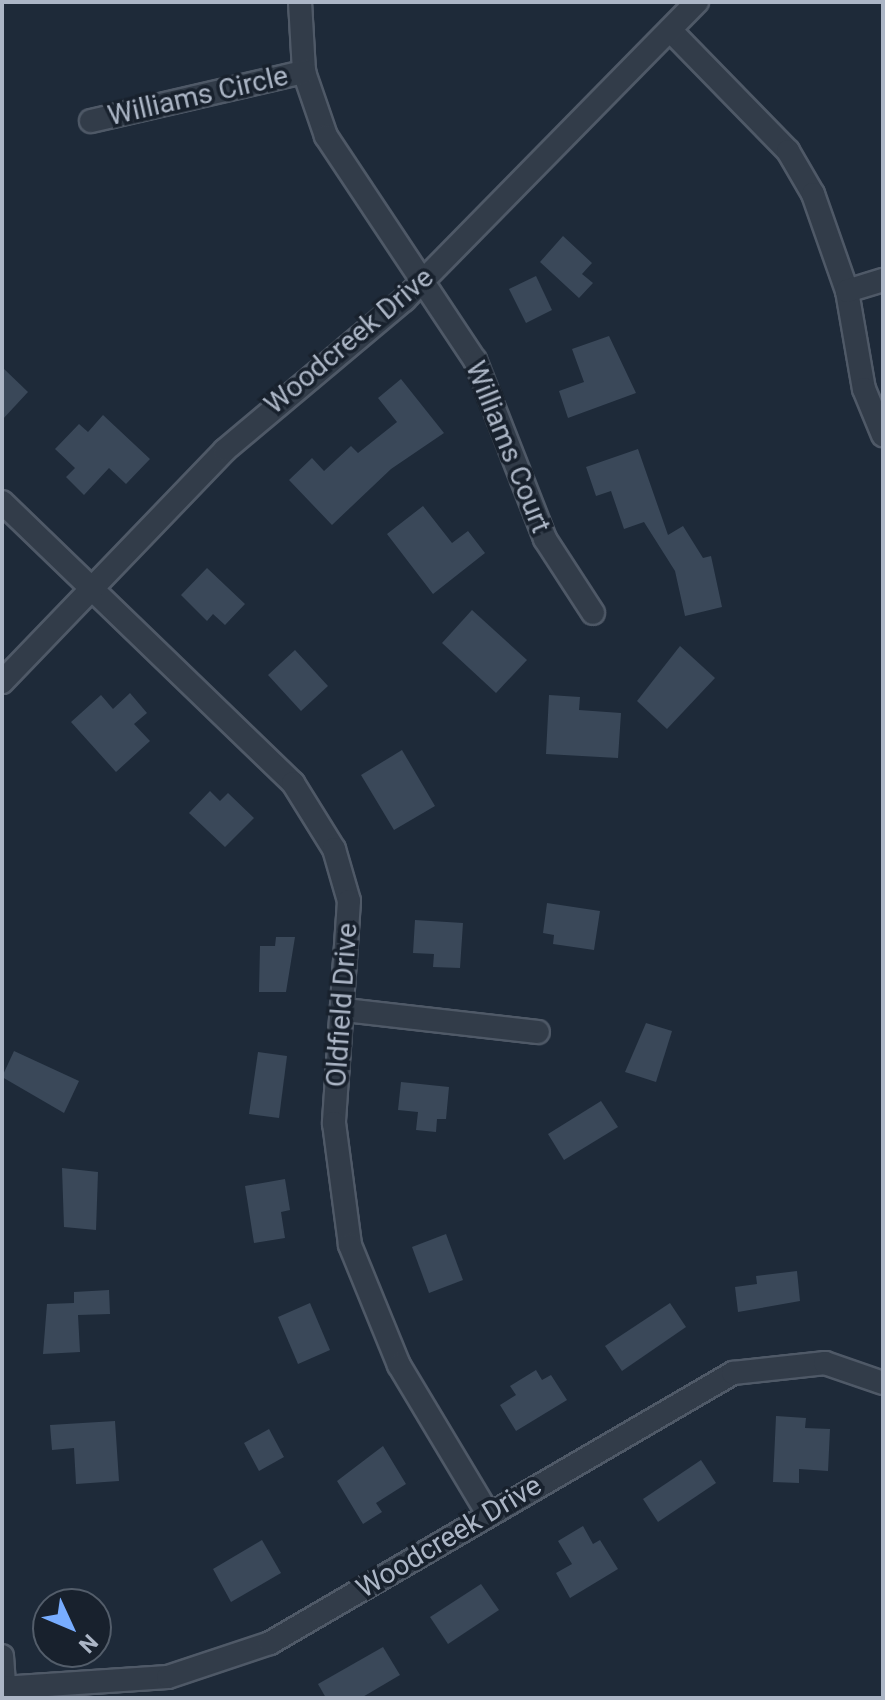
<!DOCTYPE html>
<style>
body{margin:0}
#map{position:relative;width:885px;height:1700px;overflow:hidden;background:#1e2a39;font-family:Roboto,sans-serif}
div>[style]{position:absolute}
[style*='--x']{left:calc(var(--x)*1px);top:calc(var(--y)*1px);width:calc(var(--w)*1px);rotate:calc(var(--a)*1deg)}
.building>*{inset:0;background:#3a4859}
.roads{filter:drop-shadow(2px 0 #4f5967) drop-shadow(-2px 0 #4f5967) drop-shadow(0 2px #4f5967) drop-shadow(0 -2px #4f5967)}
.street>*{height:22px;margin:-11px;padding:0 11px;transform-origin:11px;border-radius:11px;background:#323c49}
span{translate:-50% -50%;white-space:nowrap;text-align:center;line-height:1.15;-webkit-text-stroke:7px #18212d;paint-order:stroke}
.street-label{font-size:28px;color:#acb6c6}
.frame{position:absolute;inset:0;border:4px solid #acb6c6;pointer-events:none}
.north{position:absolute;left:32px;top:1588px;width:80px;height:80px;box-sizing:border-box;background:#18212d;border:2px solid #535d6a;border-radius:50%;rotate:134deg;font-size:22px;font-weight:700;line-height:32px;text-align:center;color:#acb6c6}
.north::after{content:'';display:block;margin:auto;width:28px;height:36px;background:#78adff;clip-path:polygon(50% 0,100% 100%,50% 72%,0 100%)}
</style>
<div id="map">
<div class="building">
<i style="clip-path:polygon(563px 236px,592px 263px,582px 274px,593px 283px,579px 298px,540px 262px)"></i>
<i style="clip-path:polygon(536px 276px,552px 310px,526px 323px,509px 289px)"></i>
<i style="clip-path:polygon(609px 336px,636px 393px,568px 418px,559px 391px,584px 382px,572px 349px)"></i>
<i style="clip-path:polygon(2px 367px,28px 392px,2px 420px)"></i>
<i style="clip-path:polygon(401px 379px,444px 433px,391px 469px,332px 525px,289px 480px,312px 458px,324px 471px,351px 446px,358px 453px,397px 422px,378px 398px)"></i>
<i style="clip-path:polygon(103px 415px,150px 459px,126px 484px,109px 468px,84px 495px,66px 477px,75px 468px,55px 449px,79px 424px,88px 432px)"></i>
<i style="clip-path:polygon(638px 449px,668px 535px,683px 526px,703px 558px,711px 556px,722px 607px,685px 616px,675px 571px,644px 522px,624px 529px,611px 491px,596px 496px,586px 467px)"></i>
<i style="clip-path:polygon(423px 506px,452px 543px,468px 531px,485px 553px,433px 594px,387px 534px)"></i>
<i style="clip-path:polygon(207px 568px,245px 604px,225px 625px,213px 614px,207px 621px,181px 595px)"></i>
<i style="clip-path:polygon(472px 610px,527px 660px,496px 693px,442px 643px)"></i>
<i style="clip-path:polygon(680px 646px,715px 678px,667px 729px,637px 701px)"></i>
<i style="clip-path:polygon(295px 650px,328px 686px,301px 711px,268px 675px)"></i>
<i style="clip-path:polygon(130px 693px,147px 713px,134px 724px,150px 741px,116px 772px,71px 722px,101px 695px,113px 709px)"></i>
<i style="clip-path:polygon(549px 695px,580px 697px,579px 710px,621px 713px,618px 758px,546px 754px)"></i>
<i style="clip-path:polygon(402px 750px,435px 806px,394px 830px,361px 775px)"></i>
<i style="clip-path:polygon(210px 791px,220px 801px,228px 793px,254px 818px,225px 847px,189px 813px)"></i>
<i style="clip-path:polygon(547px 903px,600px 911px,594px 950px,553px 944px,554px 935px,543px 933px)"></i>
<i style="clip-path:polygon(415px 920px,463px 923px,460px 968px,433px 967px,434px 954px,413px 953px)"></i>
<i style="clip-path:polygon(276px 937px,295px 937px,286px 992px,259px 992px,260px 946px,275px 946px)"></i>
<i style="clip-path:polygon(646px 1023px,672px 1031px,656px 1082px,625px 1072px)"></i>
<i style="clip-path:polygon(14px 1051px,79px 1081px,64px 1113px,2px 1077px)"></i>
<i style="clip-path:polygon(258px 1052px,287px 1056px,279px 1118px,249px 1114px)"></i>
<i style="clip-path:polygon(401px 1082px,449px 1087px,446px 1119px,437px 1119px,436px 1132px,416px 1130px,418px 1112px,398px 1110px)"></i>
<i style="clip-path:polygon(601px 1101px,618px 1127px,564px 1160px,548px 1134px)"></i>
<i style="clip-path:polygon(62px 1168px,98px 1172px,96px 1230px,64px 1227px)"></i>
<i style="clip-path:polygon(285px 1179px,290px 1210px,281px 1212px,285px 1238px,254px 1243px,245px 1186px)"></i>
<i style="clip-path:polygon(446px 1234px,463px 1280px,429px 1293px,412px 1247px)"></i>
<i style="clip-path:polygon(797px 1271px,800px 1301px,738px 1312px,735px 1287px,757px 1284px,756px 1276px)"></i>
<i style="clip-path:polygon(109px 1290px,110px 1314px,78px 1315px,80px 1352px,43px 1354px,47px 1304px,74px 1303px,74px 1292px)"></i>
<i style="clip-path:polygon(310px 1303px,330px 1350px,298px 1364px,278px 1317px)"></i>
<i style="clip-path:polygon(670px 1303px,686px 1327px,622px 1371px,605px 1346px)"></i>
<i style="clip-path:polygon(536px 1370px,542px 1380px,551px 1375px,567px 1400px,516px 1431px,500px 1405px,516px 1395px,510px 1386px)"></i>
<i style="clip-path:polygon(776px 1416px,806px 1418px,805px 1428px,830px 1429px,828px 1471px,799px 1469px,799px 1483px,773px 1482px)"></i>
<i style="clip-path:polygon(115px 1421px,119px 1481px,76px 1484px,74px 1448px,52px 1450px,50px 1425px)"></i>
<i style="clip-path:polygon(269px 1429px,284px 1457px,259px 1471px,244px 1443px)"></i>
<i style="clip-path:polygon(383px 1446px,406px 1484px,376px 1503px,382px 1512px,363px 1524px,337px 1481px)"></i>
<i style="clip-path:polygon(701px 1460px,716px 1483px,658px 1522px,643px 1499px)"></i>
<i style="clip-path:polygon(583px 1526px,593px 1544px,600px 1540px,618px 1569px,570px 1598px,556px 1573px,572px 1564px,558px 1541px)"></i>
<i style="clip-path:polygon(262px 1540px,281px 1573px,231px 1602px,213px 1569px)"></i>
<i style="clip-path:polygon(481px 1584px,499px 1610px,448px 1644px,430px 1617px)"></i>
<i style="clip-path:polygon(383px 1647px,400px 1675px,361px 1698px,326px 1698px,318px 1684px)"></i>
</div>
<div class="roads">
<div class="street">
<i style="--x:300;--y:2;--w:70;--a:86.7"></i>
<i style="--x:304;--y:72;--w:68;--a:71"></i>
<i style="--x:326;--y:136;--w:269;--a:56.4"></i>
<i style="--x:475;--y:360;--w:192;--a:68.6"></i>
<i style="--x:545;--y:539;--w:88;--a:57"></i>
<i style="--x:670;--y:30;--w:169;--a:45.7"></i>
<i style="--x:788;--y:151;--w:50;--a:59.8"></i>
<i style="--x:813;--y:194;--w:103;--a:70.7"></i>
<i style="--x:847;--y:291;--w:99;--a:80.2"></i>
<i style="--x:864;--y:389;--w:50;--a:67.6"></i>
<i style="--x:91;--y:121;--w:219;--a:-13"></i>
<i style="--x:847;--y:291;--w:38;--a:-17"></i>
<i style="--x:2;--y:502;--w:405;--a:44"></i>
<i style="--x:293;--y:783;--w:78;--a:58.2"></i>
<i style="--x:334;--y:849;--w:54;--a:73.9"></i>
<i style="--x:349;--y:901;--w:223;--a:93.9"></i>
<i style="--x:334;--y:1123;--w:123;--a:82.5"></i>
<i style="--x:350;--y:1245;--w:130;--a:67.8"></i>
<i style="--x:399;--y:1365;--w:174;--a:59.1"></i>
<i style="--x:2;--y:682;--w:322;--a:-46.1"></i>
<i style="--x:225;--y:450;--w:234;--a:-40"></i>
<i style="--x:404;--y:300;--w:418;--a:-45.5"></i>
<i style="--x:345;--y:1010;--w:194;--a:6.5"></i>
<i style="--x:2;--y:1656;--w:42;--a:85.9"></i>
<i style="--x:2;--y:1688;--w:166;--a:-3.8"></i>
<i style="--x:168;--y:1677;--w:108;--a:-18.4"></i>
<i style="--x:270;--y:1643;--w:536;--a:-30.25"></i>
<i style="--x:733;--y:1373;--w:93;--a:-6.2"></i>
<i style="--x:825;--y:1363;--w:61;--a:19"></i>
</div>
</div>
<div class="street-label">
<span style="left:198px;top:96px;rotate:-13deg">Williams Circle</span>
<span style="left:349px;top:341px;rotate:-40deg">Woodcreek Drive</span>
<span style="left:508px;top:447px;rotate:68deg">Williams Court</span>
<span style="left:342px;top:1005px;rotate:-86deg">Oldfield Drive</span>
<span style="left:449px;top:1537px;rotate:-31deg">Woodcreek Drive</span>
</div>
<div class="frame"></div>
<div class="north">N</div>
</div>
